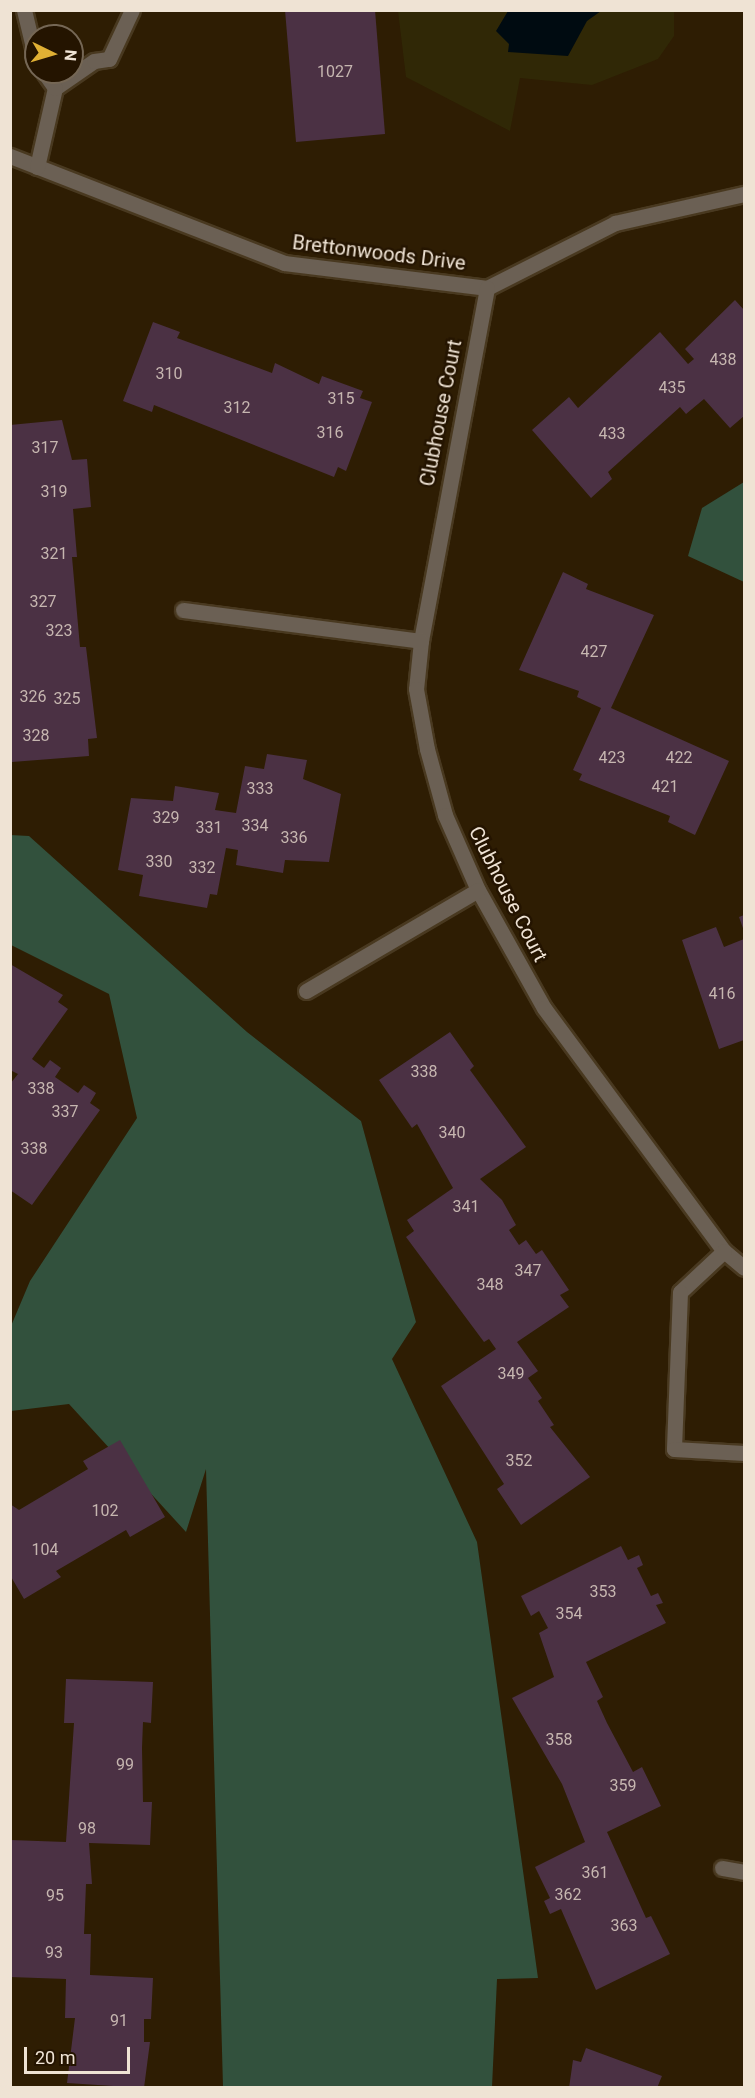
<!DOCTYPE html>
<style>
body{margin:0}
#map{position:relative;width:755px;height:2098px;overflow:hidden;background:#2e1d03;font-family:Roboto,sans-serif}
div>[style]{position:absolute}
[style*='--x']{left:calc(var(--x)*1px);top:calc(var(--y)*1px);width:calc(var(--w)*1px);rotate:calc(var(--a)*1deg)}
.green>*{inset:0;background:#32513d}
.sand>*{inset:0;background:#302806}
.water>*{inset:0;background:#000b11}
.building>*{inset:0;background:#4b3144}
.roads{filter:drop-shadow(2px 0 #493920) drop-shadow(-2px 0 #493920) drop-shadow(0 2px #493920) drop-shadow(0 -2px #493920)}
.minor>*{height:15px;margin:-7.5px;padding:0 7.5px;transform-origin:7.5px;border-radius:7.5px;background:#6b6054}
span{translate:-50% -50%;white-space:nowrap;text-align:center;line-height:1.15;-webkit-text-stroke:5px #241400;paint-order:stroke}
.number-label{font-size:16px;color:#c6b6b0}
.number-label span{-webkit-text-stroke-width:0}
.street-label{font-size:20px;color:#efe3d4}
.frame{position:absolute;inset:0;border:12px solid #efe3d4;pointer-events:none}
.north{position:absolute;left:24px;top:24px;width:60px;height:60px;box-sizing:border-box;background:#241400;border:2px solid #756755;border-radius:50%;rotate:95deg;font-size:16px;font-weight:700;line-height:24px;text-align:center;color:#efe3d4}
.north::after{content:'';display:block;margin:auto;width:21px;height:27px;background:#e0b034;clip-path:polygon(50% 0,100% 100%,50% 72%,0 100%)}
.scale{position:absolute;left:24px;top:2047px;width:106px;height:27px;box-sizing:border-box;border:3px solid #efe3d4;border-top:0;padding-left:8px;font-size:18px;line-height:21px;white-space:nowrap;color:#efe3d4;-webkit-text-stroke:4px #241400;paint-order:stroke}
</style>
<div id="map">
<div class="green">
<i style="clip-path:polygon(744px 482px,744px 582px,688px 556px,702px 508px)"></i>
<i style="clip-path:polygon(10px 835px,29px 836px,247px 1032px,361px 1121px,416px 1322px,392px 1359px,477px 1542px,538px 1978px,497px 1979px,492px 2087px,223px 2087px,206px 1469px,186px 1532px,69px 1404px,11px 1411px,11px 1326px,30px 1281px,137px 1118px,109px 994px,11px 945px)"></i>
</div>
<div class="sand">
<i style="clip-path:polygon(398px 11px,674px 11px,674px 36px,658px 59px,592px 85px,520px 78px,510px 131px,406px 77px)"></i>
</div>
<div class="water">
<i style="clip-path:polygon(508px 11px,508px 10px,601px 11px,587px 21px,568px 56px,508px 52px,509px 44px,496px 31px)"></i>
</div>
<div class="building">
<i style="clip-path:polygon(285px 10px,375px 10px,385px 134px,296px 142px)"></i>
<i style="clip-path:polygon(735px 300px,744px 310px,744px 416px,730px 428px,704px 399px,686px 414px,680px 407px,608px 472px,612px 479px,591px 498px,532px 430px,569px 397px,578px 408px,660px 332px,688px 364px,694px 359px,685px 349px)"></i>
<i style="clip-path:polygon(153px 322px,180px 332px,177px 338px,272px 373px,275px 363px,319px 384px,322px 376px,363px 391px,360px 398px,372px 402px,346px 471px,338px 467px,334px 477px,154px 405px,152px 412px,123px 401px)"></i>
<i style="clip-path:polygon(62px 420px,72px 460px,87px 459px,91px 507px,73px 509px,77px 557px,72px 557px,80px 647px,86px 647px,97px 738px,88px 739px,89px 756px,12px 762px,10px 425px)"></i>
<i style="clip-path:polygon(563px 572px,588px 584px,586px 589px,654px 615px,611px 708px,729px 761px,695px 835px,668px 822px,670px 816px,579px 780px,582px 774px,573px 770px,601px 708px,577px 697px,579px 691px,519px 670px)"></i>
<i style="clip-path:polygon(267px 754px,307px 760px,303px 779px,341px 794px,329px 862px,285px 860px,283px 873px,236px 865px,238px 850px,226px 848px,217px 895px,210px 894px,207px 908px,139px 896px,143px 875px,118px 870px,131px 798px,173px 801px,175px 786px,219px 793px,215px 810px,236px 813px,245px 766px,264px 769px)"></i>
<i style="clip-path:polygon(744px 915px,744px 931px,739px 917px)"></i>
<i style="clip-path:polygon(716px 927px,724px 947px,744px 939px,744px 1040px,719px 1049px,682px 940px)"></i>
<i style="clip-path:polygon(10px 964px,63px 995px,58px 1002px,68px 1009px,32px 1059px,44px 1068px,50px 1060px,61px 1068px,55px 1077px,78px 1093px,84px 1085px,96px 1093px,90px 1103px,100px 1110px,32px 1205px,10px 1190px,10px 1084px,18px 1074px,10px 1070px)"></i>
<i style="clip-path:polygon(450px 1032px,474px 1066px,470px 1070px,526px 1147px,480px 1179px,502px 1200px,516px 1225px,509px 1230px,519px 1245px,526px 1240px,536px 1254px,542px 1250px,569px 1290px,560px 1295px,569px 1307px,517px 1342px,538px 1371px,528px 1378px,542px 1398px,538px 1401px,554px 1425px,550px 1427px,590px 1477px,521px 1525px,497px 1489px,504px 1484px,441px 1386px,496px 1349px,489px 1339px,484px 1342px,406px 1237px,414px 1231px,407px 1220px,453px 1188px,417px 1124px,412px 1128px,379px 1080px)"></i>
<i style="clip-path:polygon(120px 1440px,165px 1517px,130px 1537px,126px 1530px,56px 1571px,61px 1577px,24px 1599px,10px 1575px,10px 1504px,19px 1510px,88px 1469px,83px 1461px)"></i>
<i style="clip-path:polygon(621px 1546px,628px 1560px,639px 1555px,643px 1565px,637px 1568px,651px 1596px,658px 1593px,663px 1603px,656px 1605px,666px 1623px,586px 1662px,603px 1697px,597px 1701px,607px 1723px,633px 1772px,642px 1767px,661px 1806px,607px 1832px,646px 1918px,651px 1916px,670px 1954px,596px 1990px,561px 1909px,550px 1914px,544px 1901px,550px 1898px,535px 1867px,585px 1842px,562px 1784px,512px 1698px,554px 1677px,539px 1633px,548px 1628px,539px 1611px,531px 1616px,521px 1596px)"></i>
<i style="clip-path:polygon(66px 1679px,153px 1682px,151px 1723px,143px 1722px,142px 1748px,143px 1802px,152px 1802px,150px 1845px,89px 1843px,92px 1884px,86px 1884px,84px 1934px,91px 1934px,90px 1975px,153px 1978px,151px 2019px,144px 2019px,144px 2042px,150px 2042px,144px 2088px,67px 2083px,75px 2018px,65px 2018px,66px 1979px,10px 1977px,10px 1840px,66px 1842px,74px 1723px,64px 1723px)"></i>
<i style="clip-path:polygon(586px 2048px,662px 2076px,657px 2088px,569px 2088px,573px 2060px,581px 2062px)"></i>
</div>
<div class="roads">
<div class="minor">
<i style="--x:24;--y:10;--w:51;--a:76.5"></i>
<i style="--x:55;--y:88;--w:47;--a:-34.7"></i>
<i style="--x:94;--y:61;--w:15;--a:-8"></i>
<i style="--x:109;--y:59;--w:54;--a:-64.9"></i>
<i style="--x:10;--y:156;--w:294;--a:21.3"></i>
<i style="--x:284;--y:263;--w:205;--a:7"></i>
<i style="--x:487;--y:288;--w:144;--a:-26.9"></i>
<i style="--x:615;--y:223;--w:132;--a:-12.7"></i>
<i style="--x:37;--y:167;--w:81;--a:-77.2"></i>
<i style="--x:55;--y:88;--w:19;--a:-125"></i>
<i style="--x:487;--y:288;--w:359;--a:100.6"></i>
<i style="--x:421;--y:641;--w:48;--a:95.9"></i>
<i style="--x:416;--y:689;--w:61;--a:79.6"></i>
<i style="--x:427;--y:749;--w:68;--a:74.7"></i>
<i style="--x:445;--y:815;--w:82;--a:66.3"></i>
<i style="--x:478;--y:890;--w:135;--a:60.8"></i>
<i style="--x:544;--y:1008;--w:302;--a:53.5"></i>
<i style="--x:724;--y:1251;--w:26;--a:40"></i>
<i style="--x:183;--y:610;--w:240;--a:7.4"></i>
<i style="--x:306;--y:991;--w:199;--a:-30.4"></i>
<i style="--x:724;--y:1251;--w:60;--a:137"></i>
<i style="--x:680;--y:1292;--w:157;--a:92.2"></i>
<i style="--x:674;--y:1449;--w:70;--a:3.3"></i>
<i style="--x:722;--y:1868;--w:22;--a:10"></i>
</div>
</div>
<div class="number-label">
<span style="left:335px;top:72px">1027</span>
<span style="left:723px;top:360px">438</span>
<span style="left:169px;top:374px">310</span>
<span style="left:672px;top:388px">435</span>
<span style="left:341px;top:399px">315</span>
<span style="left:237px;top:408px">312</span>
<span style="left:330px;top:433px">316</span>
<span style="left:612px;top:434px">433</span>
<span style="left:45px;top:448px">317</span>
<span style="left:54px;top:492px">319</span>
<span style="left:54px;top:554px">321</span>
<span style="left:43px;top:602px">327</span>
<span style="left:59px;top:631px">323</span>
<span style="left:594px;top:652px">427</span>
<span style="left:33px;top:697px">326</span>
<span style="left:67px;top:699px">325</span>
<span style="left:36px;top:736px">328</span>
<span style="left:612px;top:758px">423</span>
<span style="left:679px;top:758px">422</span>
<span style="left:665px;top:787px">421</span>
<span style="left:260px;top:789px">333</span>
<span style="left:166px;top:818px">329</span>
<span style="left:255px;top:826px">334</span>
<span style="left:209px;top:828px">331</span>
<span style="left:294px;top:838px">336</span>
<span style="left:159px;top:862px">330</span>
<span style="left:202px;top:868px">332</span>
<span style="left:722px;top:994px">416</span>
<span style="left:424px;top:1072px">338</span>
<span style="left:41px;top:1089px">338</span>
<span style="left:65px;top:1112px">337</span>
<span style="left:452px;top:1133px">340</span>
<span style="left:34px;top:1149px">338</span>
<span style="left:466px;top:1207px">341</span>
<span style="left:528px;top:1271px">347</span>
<span style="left:490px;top:1285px">348</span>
<span style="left:511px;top:1374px">349</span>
<span style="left:519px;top:1461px">352</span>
<span style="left:105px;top:1511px">102</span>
<span style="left:45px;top:1550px">104</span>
<span style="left:603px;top:1592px">353</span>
<span style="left:569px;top:1614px">354</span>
<span style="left:559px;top:1740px">358</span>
<span style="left:125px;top:1765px">99</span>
<span style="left:623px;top:1786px">359</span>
<span style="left:87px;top:1829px">98</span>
<span style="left:595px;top:1873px">361</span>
<span style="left:568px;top:1895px">362</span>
<span style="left:55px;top:1896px">95</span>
<span style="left:624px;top:1926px">363</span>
<span style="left:54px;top:1953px">93</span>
<span style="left:119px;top:2021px">91</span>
</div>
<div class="street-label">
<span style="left:379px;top:253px;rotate:7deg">Brettonwoods Drive</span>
<span style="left:441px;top:413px;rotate:-79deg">Clubhouse Court</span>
<span style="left:508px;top:894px;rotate:63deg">Clubhouse Court</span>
</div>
<div class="frame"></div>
<div class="north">N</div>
<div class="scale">20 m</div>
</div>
